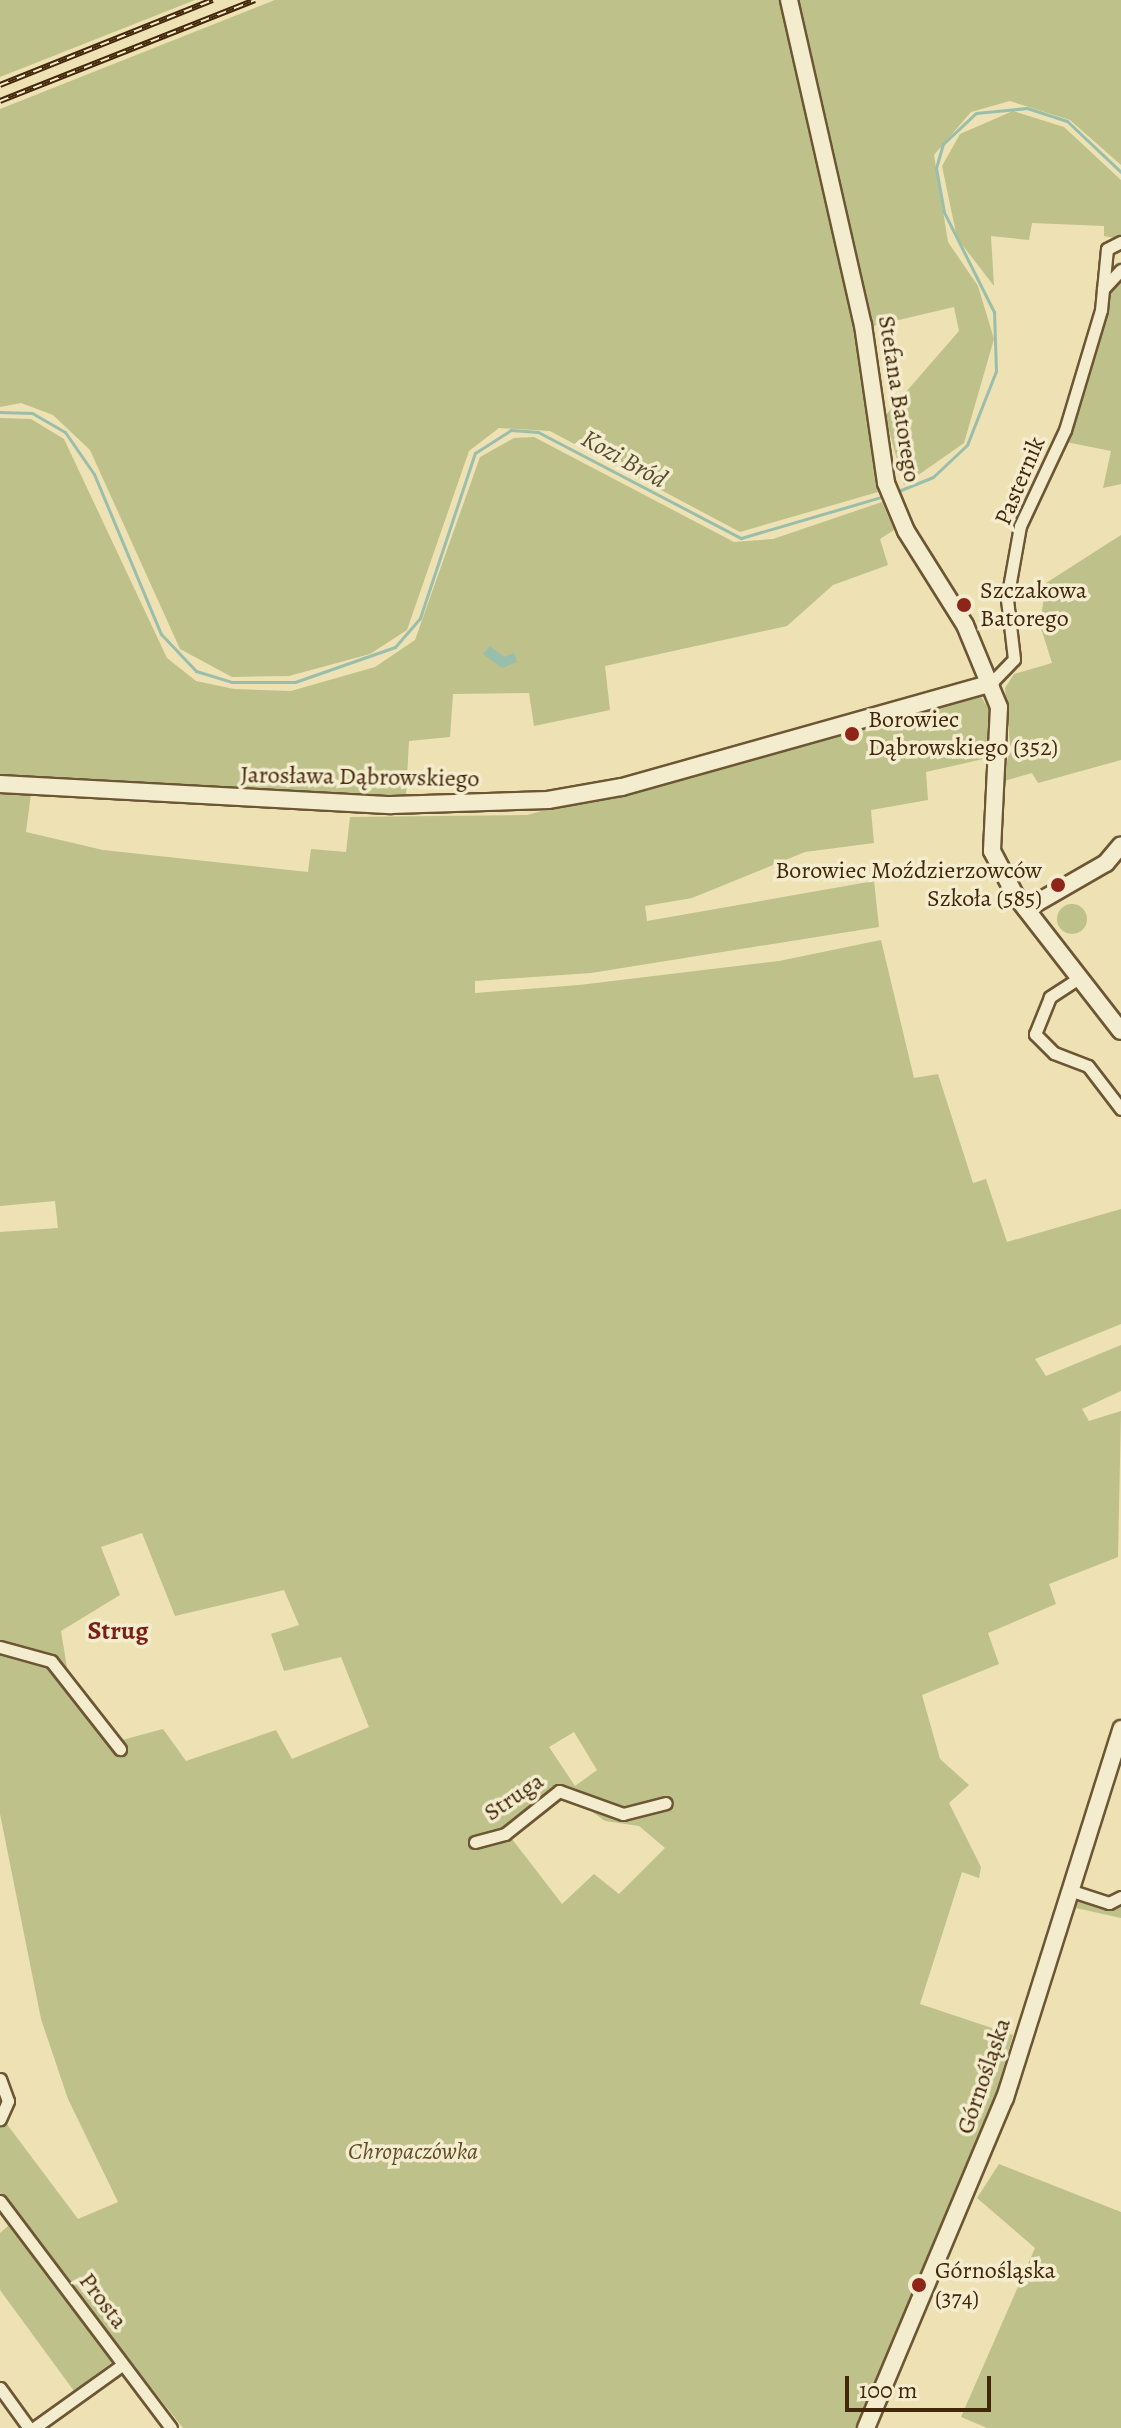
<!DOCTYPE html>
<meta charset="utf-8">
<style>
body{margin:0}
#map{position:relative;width:1121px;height:2428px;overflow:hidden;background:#eee1b3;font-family:Alegreya,serif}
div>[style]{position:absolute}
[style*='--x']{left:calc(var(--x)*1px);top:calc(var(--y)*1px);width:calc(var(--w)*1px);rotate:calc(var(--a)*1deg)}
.green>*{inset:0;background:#bec189}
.round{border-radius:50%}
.water>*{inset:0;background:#99beab}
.stream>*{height:3px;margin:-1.5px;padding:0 1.5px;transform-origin:1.5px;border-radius:1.5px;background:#99beab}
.roads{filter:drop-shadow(2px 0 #6d5633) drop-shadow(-2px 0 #6d5633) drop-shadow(0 2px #6d5633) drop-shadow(0 -2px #6d5633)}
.street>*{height:11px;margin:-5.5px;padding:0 5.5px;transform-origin:5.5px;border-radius:5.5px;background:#f4ecce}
.secondary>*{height:16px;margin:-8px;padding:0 8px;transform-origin:8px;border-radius:8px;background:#f4ecce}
.rail>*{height:6px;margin-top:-3px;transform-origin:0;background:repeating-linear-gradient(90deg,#f4ecce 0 9px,#422708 0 18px);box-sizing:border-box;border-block:2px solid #422708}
.dots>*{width:22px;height:22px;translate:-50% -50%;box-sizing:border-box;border:4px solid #f4ecce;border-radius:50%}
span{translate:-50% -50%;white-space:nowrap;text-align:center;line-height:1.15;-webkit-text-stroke:7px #f4ecce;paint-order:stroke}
.street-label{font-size:24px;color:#422708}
.poi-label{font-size:24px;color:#422708}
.left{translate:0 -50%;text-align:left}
.right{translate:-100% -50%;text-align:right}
.park-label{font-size:24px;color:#614e28;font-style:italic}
.water-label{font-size:26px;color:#584d31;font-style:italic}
.neighbourhood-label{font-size:26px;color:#7a1f14;font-weight:700}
.scale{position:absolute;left:845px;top:2376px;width:146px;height:36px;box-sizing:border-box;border:4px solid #422708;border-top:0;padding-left:10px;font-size:24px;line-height:28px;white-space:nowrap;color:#422708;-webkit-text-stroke:6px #f4ecce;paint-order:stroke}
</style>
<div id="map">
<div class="green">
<i style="clip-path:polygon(0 0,195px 0,0 77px)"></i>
<i style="clip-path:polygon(275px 0,783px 0,857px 325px,878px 492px,740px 532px,550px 431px,499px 428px,469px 451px,407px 630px,370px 654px,289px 676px,232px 677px,180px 649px,90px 450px,53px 415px,21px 403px,0 407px,0 109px)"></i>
<i style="clip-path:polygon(796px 0,1121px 0,1121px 165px,1070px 120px,1010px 101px,971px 112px,934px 155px,948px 242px,978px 286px,994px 339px,964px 443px,904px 485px,885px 416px,959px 331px,954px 307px,873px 326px)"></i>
<i style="clip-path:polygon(1013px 111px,1064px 127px,1121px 180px,1121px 239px,1104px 236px,1104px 226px,1032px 223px,1029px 240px,991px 236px,994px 286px,957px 238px,942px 166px,960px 134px)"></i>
<i style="clip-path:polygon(1121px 277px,1121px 484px,1103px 488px,1111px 451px,1066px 442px,1109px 291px)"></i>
<i style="clip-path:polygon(0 418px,31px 419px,64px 439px,167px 658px,196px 681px,234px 689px,291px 691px,375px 667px,415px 640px,480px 457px,514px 438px,534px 437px,734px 542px,773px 539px,882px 502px,894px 530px,880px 539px,888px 565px,833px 585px,787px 626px,605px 666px,610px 710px,534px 726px,529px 693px,453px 694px,450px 737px,409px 741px,406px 796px,0 774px)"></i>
<i style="clip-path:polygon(1121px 535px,1121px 760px,1038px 783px,1032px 773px,1004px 781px,1010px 744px,1005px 688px,1014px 674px,1052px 663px,1040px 625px,1046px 583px)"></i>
<i style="clip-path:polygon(evenodd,980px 695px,993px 716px,992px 757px,926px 772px,928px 800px,871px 810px,874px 843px,805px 852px,692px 898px,645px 906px,647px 921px,874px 881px,879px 927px,591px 973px,475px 981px,475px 993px,579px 985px,779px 961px,881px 940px,914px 1078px,938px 1074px,973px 1183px,986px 1179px,1007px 1242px,1121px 1209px,1121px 1324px,1035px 1359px,1046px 1376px,1121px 1345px,1121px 1391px,1082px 1409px,1089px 1421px,1121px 1411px,1118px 1557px,1049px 1584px,1056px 1604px,988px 1633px,999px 1664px,922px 1695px,940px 1759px,969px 1785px,949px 1803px,981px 1867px,979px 1878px,962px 1872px,920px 2004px,1013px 2035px,986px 2127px,857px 2428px,183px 2428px,124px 2353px,74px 2391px,0 2290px,0 2233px,8px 2226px,0 2214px,0 2115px,78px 2219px,118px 2202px,68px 2099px,41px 2019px,0 1814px,0 1232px,58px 1228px,55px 1201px,0 1206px,0 793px,31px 794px,26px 832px,103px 850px,308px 872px,311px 849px,346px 852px,350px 817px,527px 815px,980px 695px,142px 1533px,175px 1616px,284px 1590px,299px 1625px,271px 1634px,284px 1671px,341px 1657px,369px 1727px,292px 1759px,276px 1730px,186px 1761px,163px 1729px,122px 1740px,69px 1680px,61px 1631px,120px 1595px,101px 1547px,142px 1533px,980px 695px,574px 1732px,597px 1770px,575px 1786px,549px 1747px,574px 1732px,980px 695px,569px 1795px,605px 1821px,639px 1826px,665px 1848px,619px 1894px,594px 1874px,562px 1904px,512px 1839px,569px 1795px)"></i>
<i class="round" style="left:1057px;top:904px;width:30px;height:30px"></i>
<i style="clip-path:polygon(1078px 1899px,1121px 1906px,1121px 1918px,1076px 1908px)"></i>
<i style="clip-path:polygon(999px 2164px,1121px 2212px,1121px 2428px,987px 2428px,961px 2417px,1035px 2248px,977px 2198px)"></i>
</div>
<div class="water">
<i style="clip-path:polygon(490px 646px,504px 657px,514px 653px,517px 662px,502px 668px,483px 654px)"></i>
</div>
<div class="stream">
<i style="--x:0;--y:412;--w:32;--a:2"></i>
<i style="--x:32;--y:413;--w:38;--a:30"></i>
<i style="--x:65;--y:432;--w:51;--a:55.4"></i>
<i style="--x:94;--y:474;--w:173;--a:67.3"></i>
<i style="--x:161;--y:634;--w:51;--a:46.6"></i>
<i style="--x:196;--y:671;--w:37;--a:17"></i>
<i style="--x:231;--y:682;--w:64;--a:0"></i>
<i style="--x:295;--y:682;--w:106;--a:-19.3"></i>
<i style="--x:395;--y:647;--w:38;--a:-49"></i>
<i style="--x:420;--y:618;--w:174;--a:-71.6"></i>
<i style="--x:475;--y:453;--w:43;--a:-32.6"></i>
<i style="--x:511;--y:430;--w:27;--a:4"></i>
<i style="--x:538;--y:432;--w:229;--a:27.6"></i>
<i style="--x:741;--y:538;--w:150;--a:-16.3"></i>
<i style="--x:896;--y:492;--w:40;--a:-22"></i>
<i style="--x:933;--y:477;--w:47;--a:-43.3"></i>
<i style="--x:967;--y:445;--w:79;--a:-68.6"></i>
<i style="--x:996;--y:371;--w:59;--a:-91.9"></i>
<i style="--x:994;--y:312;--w:112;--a:-116.6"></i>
<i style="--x:944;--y:212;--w:45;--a:-100.3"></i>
<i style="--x:936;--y:168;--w:25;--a:-74"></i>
<i style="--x:943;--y:144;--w:45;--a:-43.2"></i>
<i style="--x:976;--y:113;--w:51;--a:-5.6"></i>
<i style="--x:1027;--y:108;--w:42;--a:18"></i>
<i style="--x:1067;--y:121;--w:74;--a:43.4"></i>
</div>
<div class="roads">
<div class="street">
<i style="--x:1103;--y:289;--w:26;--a:-47"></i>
<i style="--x:991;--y:683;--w:33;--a:-46"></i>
<i style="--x:1014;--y:659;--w:60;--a:-96.7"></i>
<i style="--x:1007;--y:599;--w:74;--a:-79.9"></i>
<i style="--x:1020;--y:526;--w:106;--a:-64.9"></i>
<i style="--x:1065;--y:430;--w:125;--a:-73.3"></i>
<i style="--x:1101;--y:310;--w:61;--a:-84.4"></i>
<i style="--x:1107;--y:249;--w:16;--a:-27"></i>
<i style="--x:1079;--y:978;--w:35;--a:147"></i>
<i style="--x:1050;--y:997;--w:40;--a:112"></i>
<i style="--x:1035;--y:1034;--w:27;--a:45"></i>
<i style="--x:1054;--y:1053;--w:36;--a:21"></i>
<i style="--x:1088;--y:1066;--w:54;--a:52.5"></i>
<i style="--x:0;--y:1647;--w:53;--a:15.4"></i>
<i style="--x:51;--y:1661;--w:112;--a:51.9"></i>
<i style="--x:475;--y:1842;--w:31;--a:-15"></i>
<i style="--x:505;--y:1834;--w:69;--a:-38.5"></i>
<i style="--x:559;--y:1791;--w:68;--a:19.8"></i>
<i style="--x:623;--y:1814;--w:44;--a:-14.3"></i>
<i style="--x:1069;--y:1890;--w:42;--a:18"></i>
<i style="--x:1109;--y:1903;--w:13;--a:-27"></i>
<i style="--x:0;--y:2079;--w:23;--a:70"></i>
<i style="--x:8;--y:2101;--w:20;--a:114"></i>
<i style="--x:0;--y:2201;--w:284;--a:53"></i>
<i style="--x:0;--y:2388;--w:49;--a:54.1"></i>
<i style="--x:34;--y:2428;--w:108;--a:-35.6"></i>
</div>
<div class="secondary">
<i style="--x:789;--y:0;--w:333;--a:77.2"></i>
<i style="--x:863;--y:325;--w:160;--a:81.7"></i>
<i style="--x:886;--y:483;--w:52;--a:67.4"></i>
<i style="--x:906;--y:531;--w:111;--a:57.9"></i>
<i style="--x:965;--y:625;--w:89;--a:67.5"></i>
<i style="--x:999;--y:707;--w:144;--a:92.8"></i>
<i style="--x:992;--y:851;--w:50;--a:62.4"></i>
<i style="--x:1015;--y:895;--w:172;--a:52.1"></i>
<i style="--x:0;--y:784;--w:392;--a:3.1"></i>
<i style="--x:391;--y:805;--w:157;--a:-1.8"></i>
<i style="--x:548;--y:800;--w:75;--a:-10"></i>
<i style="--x:622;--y:787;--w:383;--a:-15.7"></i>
<i style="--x:1026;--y:909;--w:92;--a:-29.9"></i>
<i style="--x:1106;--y:863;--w:23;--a:-50"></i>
<i style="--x:866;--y:2428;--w:358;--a:-67.2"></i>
<i style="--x:1005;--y:2098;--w:387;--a:-72.5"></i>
</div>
</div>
<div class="rail">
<i style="--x:0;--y:85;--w:229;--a:-21.8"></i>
<i style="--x:0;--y:101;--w:274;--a:-21.6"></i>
</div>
<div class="dots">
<i style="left:964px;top:605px;background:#8f2418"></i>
<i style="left:852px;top:734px;background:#8f2418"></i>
<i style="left:1058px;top:885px;background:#8f2418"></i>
<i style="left:919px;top:2285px;background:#8f2418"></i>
</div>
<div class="street-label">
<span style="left:899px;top:399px;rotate:81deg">Stefana Batorego</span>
<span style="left:1020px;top:481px;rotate:-67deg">Pasternik</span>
<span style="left:360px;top:777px;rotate:1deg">Jarosława Dąbrowskiego</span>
<span style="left:514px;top:1797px;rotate:-34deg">Struga</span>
<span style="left:984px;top:2076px;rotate:-71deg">Górnośląska</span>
<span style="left:103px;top:2301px;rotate:53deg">Prosta</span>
</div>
<div class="poi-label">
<span class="left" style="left:980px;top:605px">Szczakowa<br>Batorego</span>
<span class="left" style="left:868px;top:734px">Borowiec<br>Dąbrowskiego (352)</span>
<span class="right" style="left:1042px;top:885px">Borowiec Moździerzowców<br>Szkoła (585)</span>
<span class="left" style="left:935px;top:2285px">Górnośląska<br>(374)</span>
</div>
<div class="park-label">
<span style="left:413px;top:2152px">Chropaczówka</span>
</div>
<div class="water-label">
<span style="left:624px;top:459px;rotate:29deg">Kozi Bród</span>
</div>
<div class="neighbourhood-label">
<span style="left:118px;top:1631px">Strug</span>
</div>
<div class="scale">100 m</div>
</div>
